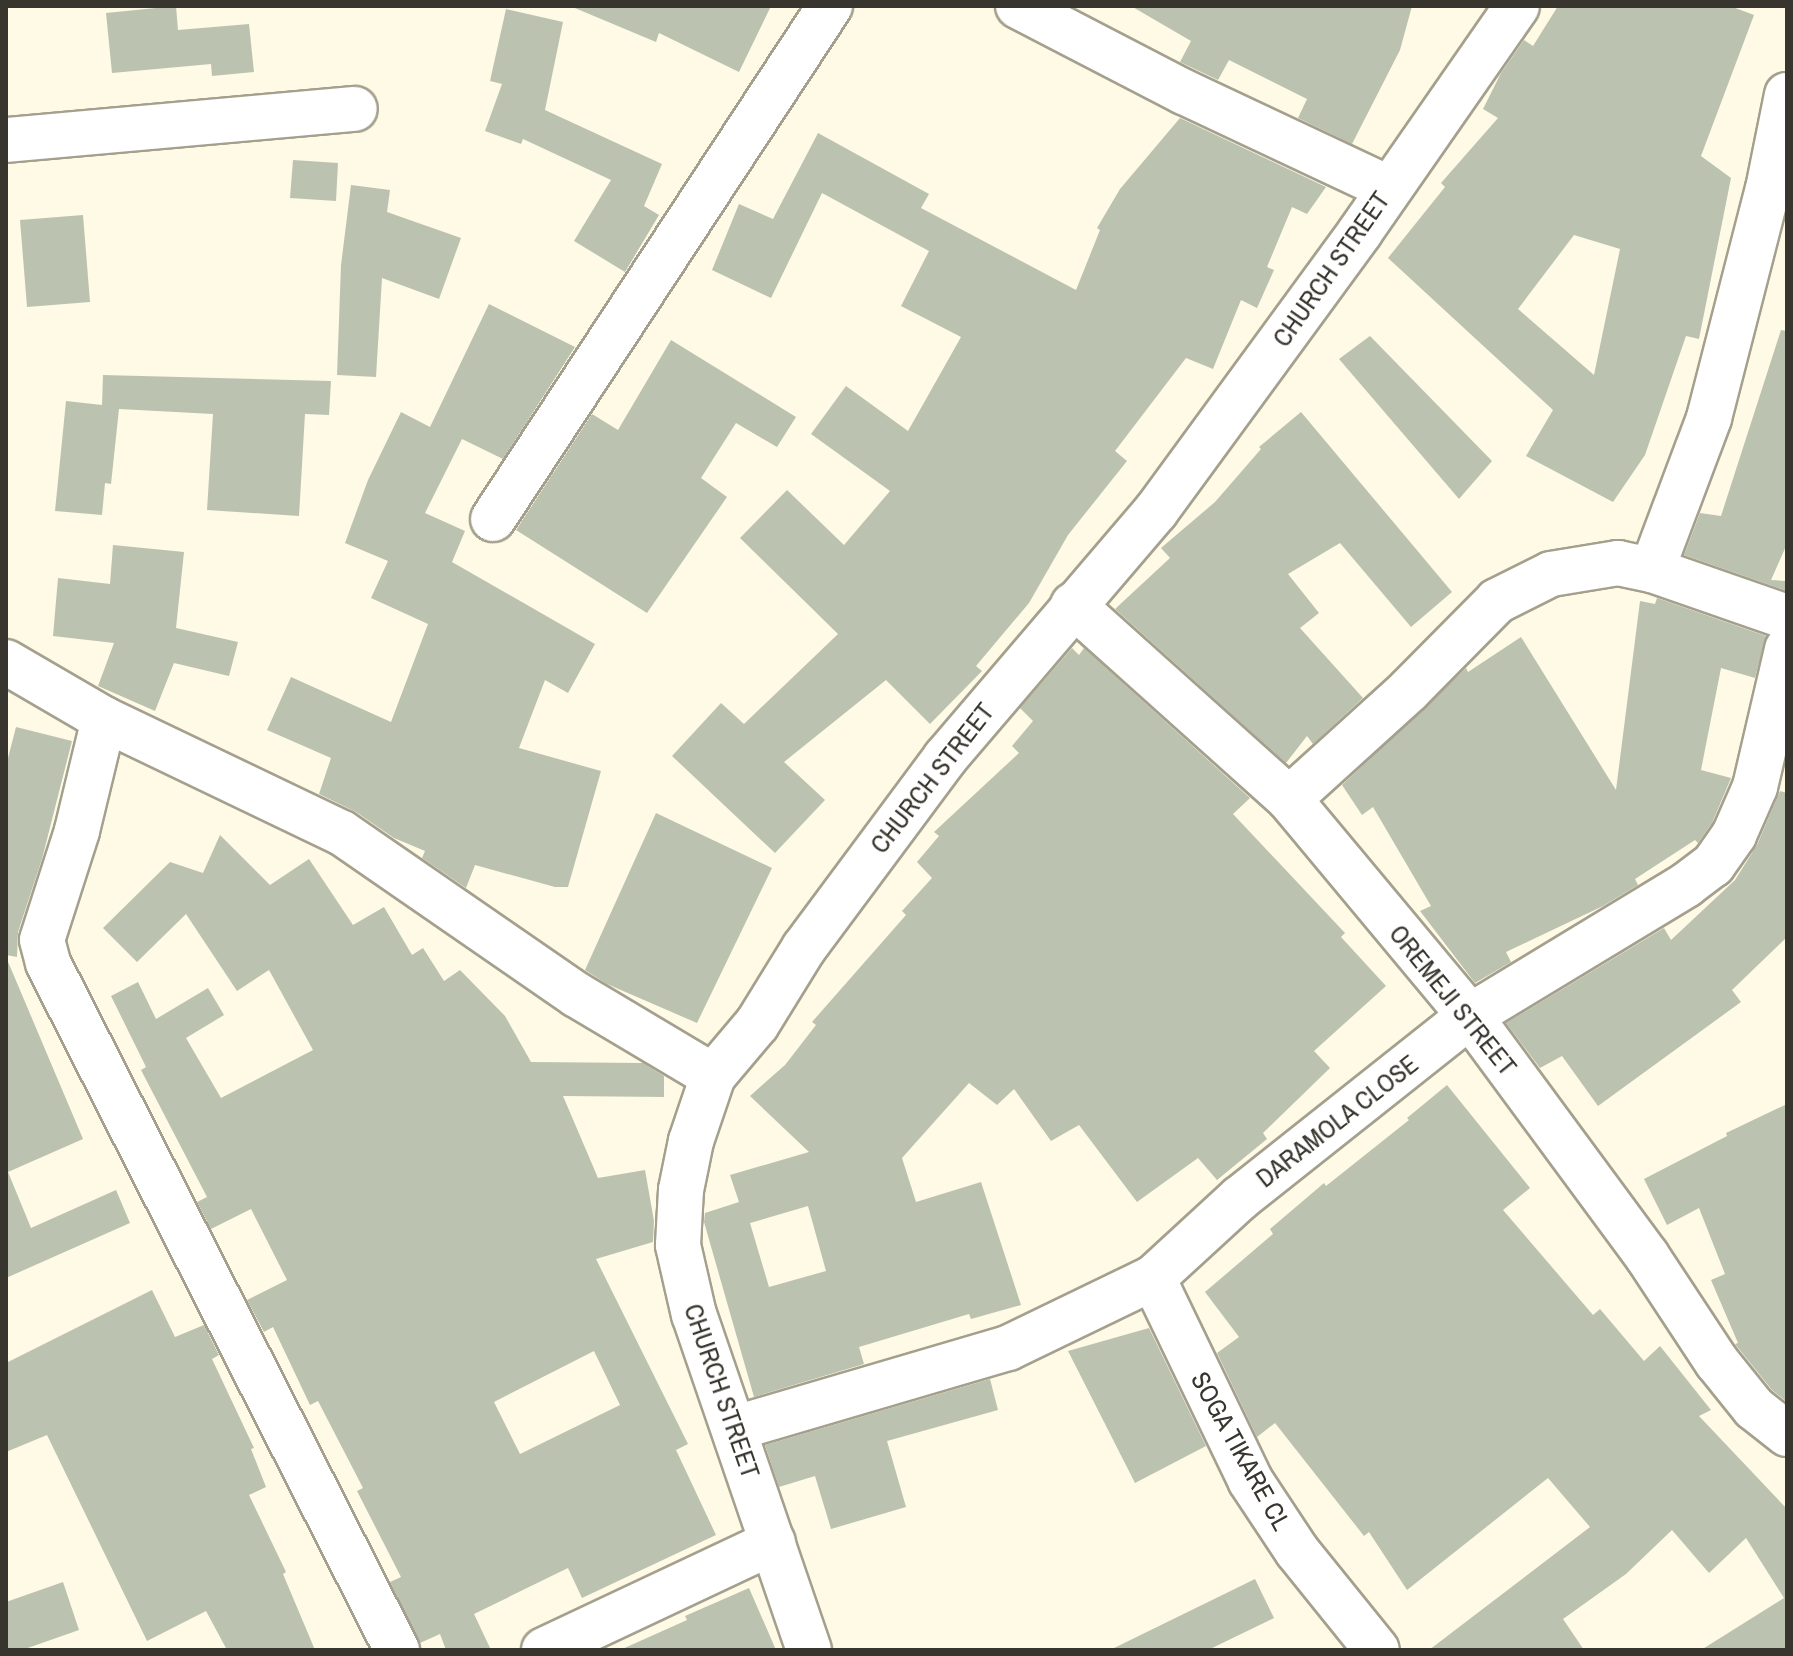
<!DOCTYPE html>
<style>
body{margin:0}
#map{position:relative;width:1793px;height:1656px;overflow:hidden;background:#fefae5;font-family:"Archivo Narrow",sans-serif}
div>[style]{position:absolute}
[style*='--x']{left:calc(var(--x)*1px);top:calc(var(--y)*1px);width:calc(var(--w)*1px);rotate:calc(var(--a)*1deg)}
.building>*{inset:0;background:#bbc3b0}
.roads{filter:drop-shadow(2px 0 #a4a08d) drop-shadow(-2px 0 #a4a08d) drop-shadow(0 2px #a4a08d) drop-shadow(0 -2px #a4a08d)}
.minor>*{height:44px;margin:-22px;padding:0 22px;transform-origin:22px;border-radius:22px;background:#fff}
span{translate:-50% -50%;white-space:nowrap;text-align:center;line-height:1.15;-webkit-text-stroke:7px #fff;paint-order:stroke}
.street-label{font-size:26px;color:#37352d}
.frame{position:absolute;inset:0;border:8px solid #37352d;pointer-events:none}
</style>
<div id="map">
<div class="building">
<i style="clip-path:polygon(176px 6px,178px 30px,249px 24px,254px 72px,212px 76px,211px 64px,112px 73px,106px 13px)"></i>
<i style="clip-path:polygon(570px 6px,771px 6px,739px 72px,659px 33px,656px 42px)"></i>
<i style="clip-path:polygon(1131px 6px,1412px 6px,1400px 50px,1352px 144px,1298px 118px,1307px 99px,1229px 60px,1218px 80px,1180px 62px,1191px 41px)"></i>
<i style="clip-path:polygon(evenodd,1558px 6px,1730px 6px,1754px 15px,1701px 156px,1731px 178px,1699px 339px,1686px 336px,1645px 455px,1613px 502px,1526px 456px,1553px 410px,1388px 258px,1445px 187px,1441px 183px,1498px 118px,1483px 109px,1501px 73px,1524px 40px,1533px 46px,1558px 6px,1574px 235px,1620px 249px,1594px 375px,1518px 309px,1574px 235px)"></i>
<i style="clip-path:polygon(506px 9px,563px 22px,545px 110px,662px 164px,644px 206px,659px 215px,625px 272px,574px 241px,611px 180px,523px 139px,521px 144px,485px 131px,502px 84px,490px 81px)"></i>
<i style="clip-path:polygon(1180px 118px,1326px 187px,1307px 214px,1292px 207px,1267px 267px,1274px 270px,1257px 308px,1241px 300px,1213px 369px,1186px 358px,1115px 451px,1127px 461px,1068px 535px,1029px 603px,976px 666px,982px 671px,930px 724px,886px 680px,784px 762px,825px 800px,775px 853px,672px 756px,721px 703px,744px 724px,838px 634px,740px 538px,787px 490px,844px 545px,890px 491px,811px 434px,846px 386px,908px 431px,961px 337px,901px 306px,929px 251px,822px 193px,771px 298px,712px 270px,739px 204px,773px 219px,818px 133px,929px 194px,921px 208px,1076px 290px,1100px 230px,1097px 228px,1120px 189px)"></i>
<i style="clip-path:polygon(293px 160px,338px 163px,336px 201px,290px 198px)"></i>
<i style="clip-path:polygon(351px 185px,390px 190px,387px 212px,461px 238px,439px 299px,382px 278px,376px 377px,337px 375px,341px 265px)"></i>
<i style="clip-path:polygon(83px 215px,90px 302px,27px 307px,20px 220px)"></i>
<i style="clip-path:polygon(489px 304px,575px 347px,503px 459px,462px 439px,425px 513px,465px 531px,452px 562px,595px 644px,568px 693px,545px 680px,519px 748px,601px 771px,568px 887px,555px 887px,475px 865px,466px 888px,422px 858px,425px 851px,394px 838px,356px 812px,319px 794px,331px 758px,267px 730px,291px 677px,391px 722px,428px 624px,371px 598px,388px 561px,345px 543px,368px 480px,401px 412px,430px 427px)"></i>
<i style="clip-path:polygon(1781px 330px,1787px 331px,1787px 544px,1771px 580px,1787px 581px,1787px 591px,1684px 555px,1700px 513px,1721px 516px)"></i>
<i style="clip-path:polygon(1370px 336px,1492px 461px,1459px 499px,1339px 359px)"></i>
<i style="clip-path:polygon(671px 340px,796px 417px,777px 447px,736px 423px,701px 478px,727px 497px,647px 613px,516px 530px,592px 414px,618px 430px)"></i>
<i style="clip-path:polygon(103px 375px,331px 381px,329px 415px,305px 414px,299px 516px,207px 510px,213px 414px,119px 409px,111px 484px,105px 483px,102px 515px,55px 511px,66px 401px,102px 405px)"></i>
<i style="clip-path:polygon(1301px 412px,1452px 592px,1411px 627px,1340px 543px,1288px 574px,1319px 613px,1300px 628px,1363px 698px,1313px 744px,1307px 736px,1286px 763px,1115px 609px,1170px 558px,1161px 548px,1215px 502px,1261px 449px,1259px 447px)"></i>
<i style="clip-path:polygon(113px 545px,184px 552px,176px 628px,238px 642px,229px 676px,174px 663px,155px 711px,98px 686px,114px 643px,53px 636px,58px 578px,110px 584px)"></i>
<i style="clip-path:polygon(1657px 598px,1766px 636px,1755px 678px,1721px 668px,1701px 770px,1731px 778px,1712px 823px,1698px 843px,1695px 840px,1635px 879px,1638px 885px,1603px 906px,1506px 952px,1511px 962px,1475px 983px,1420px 911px,1431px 906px,1373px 807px,1362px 815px,1342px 785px,1466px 668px,1468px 672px,1521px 637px,1616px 790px,1640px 601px,1655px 604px)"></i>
<i style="clip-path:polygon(evenodd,1072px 648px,1079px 655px,1084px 648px,1250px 798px,1233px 814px,1345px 933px,1341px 937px,1386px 986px,1314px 1051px,1330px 1068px,1263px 1133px,1267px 1139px,1217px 1180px,1198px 1158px,1137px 1202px,1079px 1125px,1051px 1141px,1014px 1089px,997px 1105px,969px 1083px,902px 1158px,916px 1202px,981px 1182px,1021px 1305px,971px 1319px,969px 1314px,859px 1347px,864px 1364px,754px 1397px,704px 1222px,705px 1213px,739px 1202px,730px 1175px,809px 1152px,750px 1096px,785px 1065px,816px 1025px,812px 1022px,906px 915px,902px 911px,932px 878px,917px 862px,939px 836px,934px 832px,1019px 753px,1012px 746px,1033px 721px,1020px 708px,1072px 648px,808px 1206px,826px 1271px,769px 1287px,750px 1223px,808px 1206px)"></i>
<i style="clip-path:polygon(16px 727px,72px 741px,42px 859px,18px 932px,17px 957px,6px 955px,6px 766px)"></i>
<i style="clip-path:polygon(1780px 791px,1787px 793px,1787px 937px,1732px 990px,1741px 1002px,1598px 1106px,1562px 1056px,1540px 1068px,1506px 1023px,1664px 928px,1671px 940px,1735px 880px,1757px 845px)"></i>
<i style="clip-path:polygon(656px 813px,772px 868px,697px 1023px,607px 984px,585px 970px)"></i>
<i style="clip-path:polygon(evenodd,220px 835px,270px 885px,309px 859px,353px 925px,384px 907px,412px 955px,423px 948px,444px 981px,460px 970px,505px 1016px,531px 1062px,643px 1063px,664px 1076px,664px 1097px,563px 1096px,598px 1178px,645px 1170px,654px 1221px,653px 1242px,596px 1259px,688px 1444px,676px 1450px,716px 1535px,582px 1598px,568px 1568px,474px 1614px,491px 1650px,446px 1650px,440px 1634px,420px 1643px,390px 1582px,401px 1577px,357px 1491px,363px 1488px,318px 1401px,310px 1405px,273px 1327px,264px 1332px,247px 1300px,287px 1280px,251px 1209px,211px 1229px,197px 1202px,207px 1197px,141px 1070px,146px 1067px,111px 996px,138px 982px,156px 1019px,208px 988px,224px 1015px,186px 1038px,221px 1098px,313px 1050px,269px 970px,237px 991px,186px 914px,137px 962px,103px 928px,170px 862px,203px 873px,220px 835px,594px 1351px,620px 1405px,520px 1454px,494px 1402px,594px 1351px)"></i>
<i style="clip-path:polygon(6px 957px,83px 1139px,8px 1172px,31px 1228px,116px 1190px,130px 1223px,6px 1278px)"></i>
<i style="clip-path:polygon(1447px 1085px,1530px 1188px,1503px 1210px,1593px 1315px,1600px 1309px,1644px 1361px,1660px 1346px,1711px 1410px,1699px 1416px,1787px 1509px,1787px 1650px,1701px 1650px,1784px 1598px,1746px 1538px,1709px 1573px,1672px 1530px,1626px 1574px,1563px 1619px,1584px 1650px,1429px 1650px,1590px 1527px,1548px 1478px,1407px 1590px,1369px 1532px,1364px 1536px,1275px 1423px,1257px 1437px,1217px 1353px,1239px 1337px,1205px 1292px,1273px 1234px,1270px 1229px,1324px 1183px,1326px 1186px,1409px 1120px,1407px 1118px)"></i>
<i style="clip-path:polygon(1787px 1104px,1787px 1402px,1772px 1390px,1735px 1344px,1738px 1343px,1711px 1280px,1725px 1274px,1699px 1208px,1667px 1225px,1644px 1179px,1727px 1136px,1726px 1133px)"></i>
<i style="clip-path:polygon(152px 1290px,175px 1337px,204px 1325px,219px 1355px,212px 1359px,254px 1448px,251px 1449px,266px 1487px,249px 1495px,286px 1572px,283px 1574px,315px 1650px,227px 1650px,206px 1611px,147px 1641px,47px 1435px,6px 1452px,6px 1363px)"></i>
<i style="clip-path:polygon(1149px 1328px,1206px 1446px,1135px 1483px,1068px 1351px)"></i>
<i style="clip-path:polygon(990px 1379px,998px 1410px,887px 1441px,906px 1507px,831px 1529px,815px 1476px,779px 1487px,765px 1445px)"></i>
<i style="clip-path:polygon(1255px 1579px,1274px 1618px,1208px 1650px,1110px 1650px)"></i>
<i style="clip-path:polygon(63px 1582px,79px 1630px,22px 1650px,6px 1650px,6px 1602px)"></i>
<i style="clip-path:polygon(749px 1588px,776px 1650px,620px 1650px,687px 1620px,685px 1616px)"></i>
</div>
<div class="roads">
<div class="minor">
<i style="--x:1018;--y:6;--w:187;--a:27.4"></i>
<i style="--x:1184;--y:92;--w:225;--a:25.2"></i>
<i style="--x:6;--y:140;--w:350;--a:-5.1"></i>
<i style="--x:493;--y:519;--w:614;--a:-56.7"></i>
<i style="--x:1652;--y:570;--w:162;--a:-69.4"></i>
<i style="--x:1709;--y:418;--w:236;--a:-75.6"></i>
<i style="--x:1768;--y:189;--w:96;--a:-78.6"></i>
<i style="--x:1073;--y:605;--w:290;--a:41.9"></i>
<i style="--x:1289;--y:799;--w:283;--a:50.2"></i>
<i style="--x:1470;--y:1016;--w:298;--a:53.6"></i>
<i style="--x:1647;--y:1256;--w:127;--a:56.6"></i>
<i style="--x:1717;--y:1362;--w:59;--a:51.2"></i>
<i style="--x:1754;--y:1408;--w:42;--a:38.2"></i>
<i style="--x:6;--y:662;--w:113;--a:30.2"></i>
<i style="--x:104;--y:719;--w:264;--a:25.6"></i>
<i style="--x:342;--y:833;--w:285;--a:34.6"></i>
<i style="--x:577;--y:995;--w:158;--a:30.8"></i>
<i style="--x:104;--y:719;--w:115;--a:103.6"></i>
<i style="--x:77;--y:831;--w:114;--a:107.8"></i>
<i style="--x:42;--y:940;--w:24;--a:75"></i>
<i style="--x:48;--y:963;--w:771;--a:63.07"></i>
<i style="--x:1289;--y:799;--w:162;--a:-42.2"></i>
<i style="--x:1409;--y:690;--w:125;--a:-45.3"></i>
<i style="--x:1497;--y:601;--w:60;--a:-26.6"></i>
<i style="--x:1551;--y:574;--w:68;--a:-9.3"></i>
<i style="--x:1618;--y:563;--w:35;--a:12"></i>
<i style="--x:1652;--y:570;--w:143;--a:19.2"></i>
<i style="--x:1153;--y:1278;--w:224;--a:64.3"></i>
<i style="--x:1250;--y:1480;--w:85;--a:56.5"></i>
<i style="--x:1297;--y:1551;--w:127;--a:51.1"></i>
<i style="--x:736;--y:1428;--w:284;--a:-16.4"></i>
<i style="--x:1008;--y:1348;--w:161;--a:-25.8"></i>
<i style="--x:1153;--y:1278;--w:118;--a:-42.6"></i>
<i style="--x:1240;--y:1198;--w:293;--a:-38.4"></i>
<i style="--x:1470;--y:1016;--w:253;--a:-31.2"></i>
<i style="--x:1686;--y:885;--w:34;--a:-37"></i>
<i style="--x:1713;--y:865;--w:37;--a:-55"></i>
<i style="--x:1734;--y:835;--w:52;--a:-66.4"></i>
<i style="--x:1755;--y:787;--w:142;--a:-76.9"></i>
<i style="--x:544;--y:1650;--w:253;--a:-25.2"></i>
<i style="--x:809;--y:1650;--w:354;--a:-108.9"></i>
<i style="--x:694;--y:1315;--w:72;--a:-102.9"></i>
<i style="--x:678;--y:1245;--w:55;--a:-86.9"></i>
<i style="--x:681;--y:1190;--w:50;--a:-78.5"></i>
<i style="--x:691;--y:1141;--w:69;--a:-71.3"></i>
<i style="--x:713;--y:1076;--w:68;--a:-49.8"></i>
<i style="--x:757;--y:1024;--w:89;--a:-58.3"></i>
<i style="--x:804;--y:948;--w:237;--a:-53.4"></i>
<i style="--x:945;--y:758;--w:325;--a:-49.5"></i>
<i style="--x:1156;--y:511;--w:346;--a:-53.8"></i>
<i style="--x:1360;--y:232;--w:275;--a:-55.2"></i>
</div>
</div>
<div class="street-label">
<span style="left:1331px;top:269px;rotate:-55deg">CHURCH STREET</span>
<span style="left:932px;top:778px;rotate:-52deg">CHURCH STREET</span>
<span style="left:1453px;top:1000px;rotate:51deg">OREMEJI STREET</span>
<span style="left:1337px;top:1121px;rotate:-38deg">DARAMOLA CLOSE</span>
<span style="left:722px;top:1391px;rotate:71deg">CHURCH STREET</span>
<span style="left:1241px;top:1451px;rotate:61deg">SOGA TIKARE CL</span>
</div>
<div class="frame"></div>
</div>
